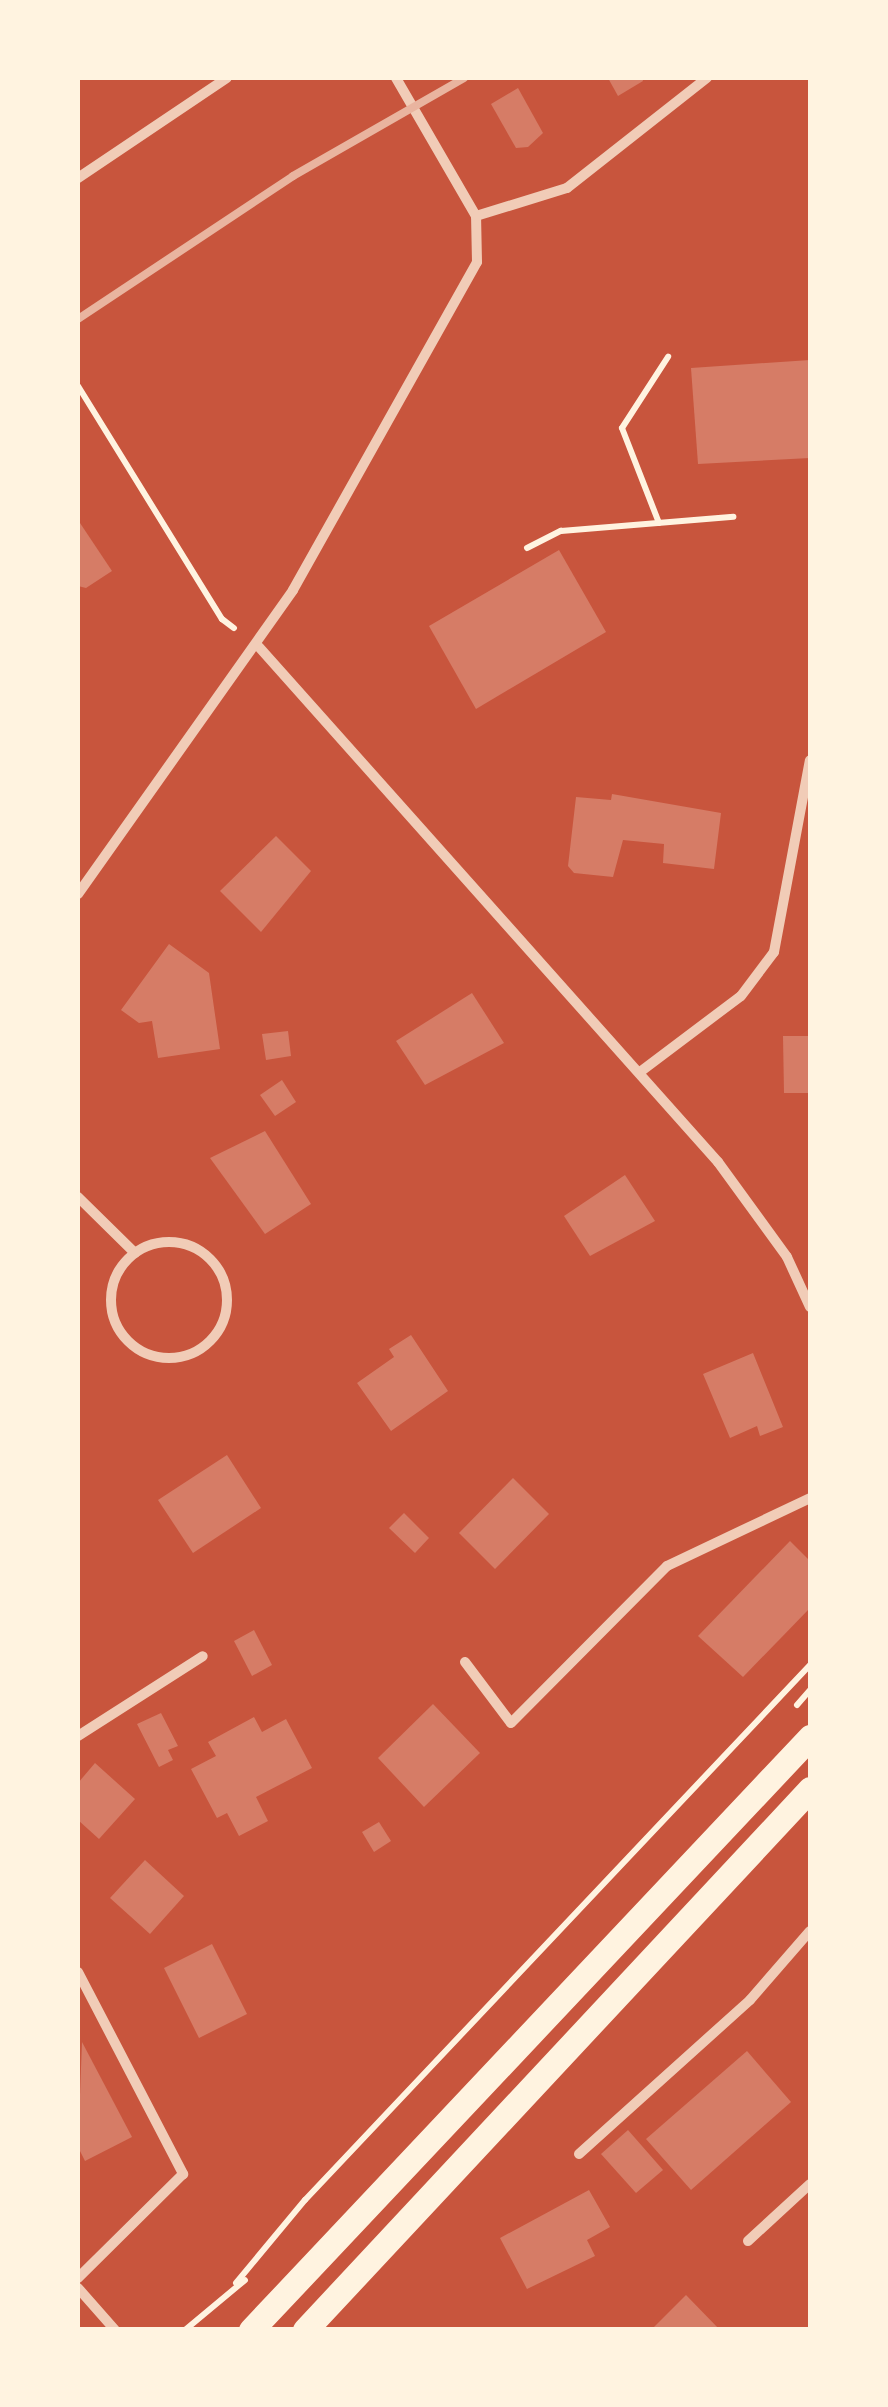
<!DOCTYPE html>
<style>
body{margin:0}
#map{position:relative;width:888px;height:2407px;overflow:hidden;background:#c8553d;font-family:Commissioner,sans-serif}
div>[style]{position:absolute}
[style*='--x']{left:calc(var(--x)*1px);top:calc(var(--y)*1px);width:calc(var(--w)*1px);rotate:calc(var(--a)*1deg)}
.building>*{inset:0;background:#d67c66}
.path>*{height:6px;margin:-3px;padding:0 3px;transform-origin:3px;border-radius:3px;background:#fff3e0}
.minor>*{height:10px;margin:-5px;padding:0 5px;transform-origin:5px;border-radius:5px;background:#f1ccb7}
.minor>.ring{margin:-5px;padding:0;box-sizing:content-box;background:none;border:10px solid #f1ccb7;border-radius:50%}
.primary>*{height:25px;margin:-12.5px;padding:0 12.5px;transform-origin:12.5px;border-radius:12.5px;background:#fff3e0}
.rail>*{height:8px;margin:-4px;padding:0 4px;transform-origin:4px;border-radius:4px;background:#e9b49f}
span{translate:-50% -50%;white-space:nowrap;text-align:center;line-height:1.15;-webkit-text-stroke:8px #fff3e0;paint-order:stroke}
.frame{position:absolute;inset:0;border:80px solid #fff3e0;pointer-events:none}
</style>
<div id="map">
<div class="building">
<i style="clip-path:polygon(608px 78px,642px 78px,643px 81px,618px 96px)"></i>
<i style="clip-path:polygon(518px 88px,543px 133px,528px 147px,516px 148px,491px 104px)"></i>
<i style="clip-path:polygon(810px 360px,810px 458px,698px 464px,691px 368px)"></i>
<i style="clip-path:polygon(80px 523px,112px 571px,86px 588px,78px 586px)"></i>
<i style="clip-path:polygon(559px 550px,606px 632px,476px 709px,429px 626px)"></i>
<i style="clip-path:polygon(612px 794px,721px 813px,714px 869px,663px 863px,664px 844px,623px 840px,613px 877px,574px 873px,568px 866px,576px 797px,611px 800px)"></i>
<i style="clip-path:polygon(276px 836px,311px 871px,261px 932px,220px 891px)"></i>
<i style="clip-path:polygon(169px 944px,209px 973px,220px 1049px,158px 1058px,152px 1021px,139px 1023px,121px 1010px)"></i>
<i style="clip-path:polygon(472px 993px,504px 1043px,425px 1085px,396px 1041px)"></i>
<i style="clip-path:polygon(288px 1031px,291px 1056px,266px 1060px,262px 1034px)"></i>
<i style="clip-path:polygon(783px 1036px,810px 1036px,810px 1093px,784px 1093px)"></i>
<i style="clip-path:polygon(282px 1080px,296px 1102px,275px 1116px,260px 1095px)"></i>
<i style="clip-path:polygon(265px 1131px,311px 1204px,265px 1234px,210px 1158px)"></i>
<i style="clip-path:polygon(625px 1175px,655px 1221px,590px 1256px,564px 1216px)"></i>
<i style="clip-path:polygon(411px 1335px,448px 1391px,391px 1431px,357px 1383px,394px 1357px,389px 1349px)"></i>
<i style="clip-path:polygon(753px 1353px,783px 1427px,760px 1436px,757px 1426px,730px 1438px,703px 1374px)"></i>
<i style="clip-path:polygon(227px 1455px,261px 1508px,193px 1553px,158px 1500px)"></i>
<i style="clip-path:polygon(513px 1478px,549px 1514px,495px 1569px,459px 1533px)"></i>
<i style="clip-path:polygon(404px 1513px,429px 1538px,415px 1553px,389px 1528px)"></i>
<i style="clip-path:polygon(790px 1541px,810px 1561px,810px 1608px,743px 1677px,698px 1636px)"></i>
<i style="clip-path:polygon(254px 1630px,272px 1665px,252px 1676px,234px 1641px)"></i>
<i style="clip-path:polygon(433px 1704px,480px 1753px,424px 1807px,378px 1758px)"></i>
<i style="clip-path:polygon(161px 1713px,178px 1746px,168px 1750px,173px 1760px,159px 1767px,137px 1724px)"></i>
<i style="clip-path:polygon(254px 1717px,262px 1732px,286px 1719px,312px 1768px,256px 1797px,268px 1821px,239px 1836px,227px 1813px,217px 1818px,191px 1769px,216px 1756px,208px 1742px)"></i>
<i style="clip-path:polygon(95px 1763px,135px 1799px,99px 1839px,78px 1820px,78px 1783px)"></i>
<i style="clip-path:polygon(379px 1822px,391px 1841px,374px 1852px,362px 1832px)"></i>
<i style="clip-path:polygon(145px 1860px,184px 1896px,150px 1934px,110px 1898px)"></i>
<i style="clip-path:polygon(212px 1944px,247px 2014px,199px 2038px,164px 1968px)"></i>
<i style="clip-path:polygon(82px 2042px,132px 2137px,85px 2161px,78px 2147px)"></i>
<i style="clip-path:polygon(747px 2051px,791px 2102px,691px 2190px,646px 2139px)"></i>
<i style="clip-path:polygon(628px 2130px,663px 2170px,636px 2193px,601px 2154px)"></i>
<i style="clip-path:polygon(589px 2190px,610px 2227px,587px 2240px,595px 2256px,527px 2289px,500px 2238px)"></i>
<i style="clip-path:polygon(686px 2295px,720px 2330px,651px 2330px)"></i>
</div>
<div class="path">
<i style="--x:78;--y:386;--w:274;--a:58.3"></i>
<i style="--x:222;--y:619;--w:15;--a:37"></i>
<i style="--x:659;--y:523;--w:102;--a:-111.3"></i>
<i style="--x:622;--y:428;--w:85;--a:-57.1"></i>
<i style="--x:527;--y:548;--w:38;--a:-27"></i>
<i style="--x:561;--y:531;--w:173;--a:-4.7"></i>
<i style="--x:797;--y:1705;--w:20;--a:-49"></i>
<i style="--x:236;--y:2283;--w:108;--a:-50.3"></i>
<i style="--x:305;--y:2200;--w:736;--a:-46.65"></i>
<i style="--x:185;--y:2330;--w:78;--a:-39.8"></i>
</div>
<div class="minor">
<i style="--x:396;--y:78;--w:160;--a:59.9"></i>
<i style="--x:78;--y:178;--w:179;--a:-33.9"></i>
<i style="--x:259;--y:647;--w:690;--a:48.29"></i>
<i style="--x:718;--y:1162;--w:117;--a:54"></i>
<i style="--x:787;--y:1257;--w:55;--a:65.3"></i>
<i style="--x:78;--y:894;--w:372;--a:-54.7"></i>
<i style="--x:293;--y:590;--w:376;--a:-60.7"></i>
<i style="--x:477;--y:262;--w:46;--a:-91.2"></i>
<i style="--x:476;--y:216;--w:95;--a:-17.1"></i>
<i style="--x:567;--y:188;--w:178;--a:-38.2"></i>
<i style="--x:640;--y:1072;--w:126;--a:-37"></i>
<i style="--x:741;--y:996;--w:55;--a:-53.1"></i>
<i style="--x:774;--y:952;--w:195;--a:-79.4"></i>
<i style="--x:78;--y:1197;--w:80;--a:44.5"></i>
<i class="ring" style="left:111px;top:1242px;width:106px;height:106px"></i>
<i style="--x:465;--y:1662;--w:76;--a:53"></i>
<i style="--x:511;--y:1723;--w:221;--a:-45.2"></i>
<i style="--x:667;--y:1566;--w:158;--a:-25.4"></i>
<i style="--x:78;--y:1736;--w:148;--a:-32.6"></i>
<i style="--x:78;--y:1972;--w:228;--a:62.5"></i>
<i style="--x:183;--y:2174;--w:148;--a:135.3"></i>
<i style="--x:579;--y:2154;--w:230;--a:-42"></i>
<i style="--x:750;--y:2000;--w:91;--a:-49"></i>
<i style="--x:748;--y:2241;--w:84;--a:-42.6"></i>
<i style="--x:78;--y:2288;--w:56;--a:48.6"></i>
</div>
<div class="primary">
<i style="--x:251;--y:2330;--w:815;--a:-46.69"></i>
<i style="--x:305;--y:2330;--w:740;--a:-46.97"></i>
</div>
<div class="rail">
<i style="--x:78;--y:319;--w:258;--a:-33.6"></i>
<i style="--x:293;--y:176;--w:197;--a:-29.8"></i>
</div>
<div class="frame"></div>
</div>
